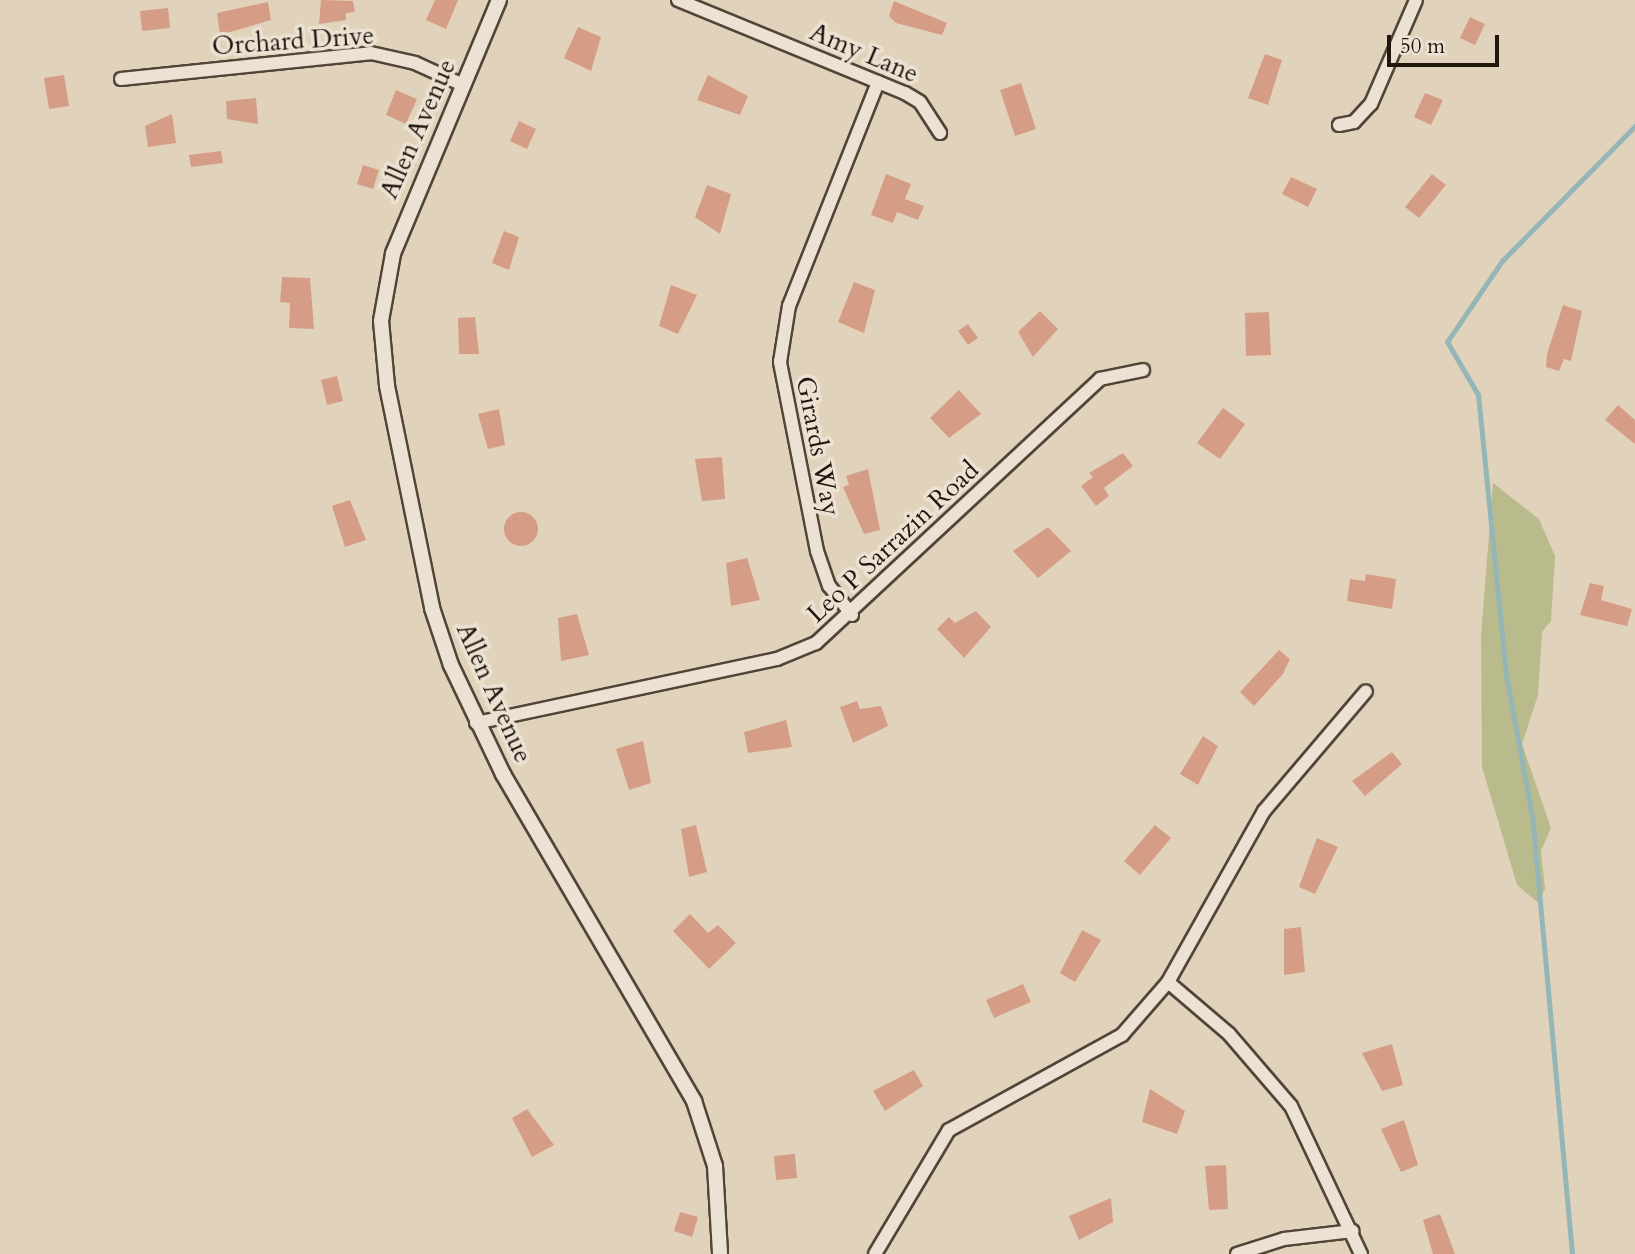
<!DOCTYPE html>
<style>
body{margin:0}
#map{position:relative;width:1635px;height:1254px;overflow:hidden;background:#e1d3bb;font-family:Cardo,serif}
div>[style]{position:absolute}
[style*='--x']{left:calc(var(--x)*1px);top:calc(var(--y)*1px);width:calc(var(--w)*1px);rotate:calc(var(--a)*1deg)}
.green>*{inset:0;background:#b9bb8c}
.stream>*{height:4.5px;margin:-2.25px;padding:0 2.25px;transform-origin:2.25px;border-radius:2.25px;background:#95b6b7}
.building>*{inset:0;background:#d69d86}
.round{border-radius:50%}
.roads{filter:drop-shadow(2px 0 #514538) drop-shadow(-2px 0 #514538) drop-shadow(0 2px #514538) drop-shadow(0 -2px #514538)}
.minor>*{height:12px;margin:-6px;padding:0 6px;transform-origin:6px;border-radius:6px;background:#ece2d3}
.tertiary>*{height:14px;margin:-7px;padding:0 7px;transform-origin:7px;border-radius:7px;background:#ece2d3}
span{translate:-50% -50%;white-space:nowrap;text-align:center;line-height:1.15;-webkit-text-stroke:7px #ece2d3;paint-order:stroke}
.street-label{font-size:26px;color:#21160d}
.scale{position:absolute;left:1387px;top:35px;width:112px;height:32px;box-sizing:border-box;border:4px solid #21160d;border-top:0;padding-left:9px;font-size:21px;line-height:24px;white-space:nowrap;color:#21160d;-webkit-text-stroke:5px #ece2d3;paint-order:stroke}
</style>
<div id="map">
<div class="green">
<i style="clip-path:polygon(1493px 483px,1539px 519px,1555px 556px,1551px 621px,1542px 632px,1538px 695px,1522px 744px,1551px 828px,1541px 851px,1545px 889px,1538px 903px,1517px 885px,1482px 767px,1481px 636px)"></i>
</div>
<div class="stream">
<i style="--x:1572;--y:1254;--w:434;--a:-95.2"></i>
<i style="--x:1533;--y:822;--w:149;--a:-100.4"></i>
<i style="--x:1506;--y:675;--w:281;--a:-95.7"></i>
<i style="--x:1478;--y:395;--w:61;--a:-120.3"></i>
<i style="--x:1447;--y:342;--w:98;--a:-55.8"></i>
<i style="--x:1502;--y:261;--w:190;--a:-45.4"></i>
</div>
<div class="building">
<i style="clip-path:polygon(321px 0,353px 1px,355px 12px,346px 13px,346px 20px,319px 24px)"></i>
<i style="clip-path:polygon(435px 0,458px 0,446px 29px,426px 20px)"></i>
<i style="clip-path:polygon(894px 1px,947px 23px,942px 35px,896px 23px,889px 16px)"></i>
<i style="clip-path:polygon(268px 2px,271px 20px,220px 35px,217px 13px)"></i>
<i style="clip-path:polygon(168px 8px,170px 28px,142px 31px,140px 11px)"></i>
<i style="clip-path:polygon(1470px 17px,1485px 24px,1475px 45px,1460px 38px)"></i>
<i style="clip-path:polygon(578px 27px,601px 37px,591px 71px,564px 58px)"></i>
<i style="clip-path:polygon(1265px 54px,1282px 60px,1268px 105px,1248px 98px)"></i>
<i style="clip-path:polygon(64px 75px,69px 106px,49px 109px,44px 78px)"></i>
<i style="clip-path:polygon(708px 75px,748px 96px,740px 115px,697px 100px)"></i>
<i style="clip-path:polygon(1021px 83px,1036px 129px,1015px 136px,1000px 90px)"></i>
<i style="clip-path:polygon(396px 90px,417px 99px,406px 124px,386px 115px)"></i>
<i style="clip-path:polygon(1425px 93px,1443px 100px,1431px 125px,1414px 117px)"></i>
<i style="clip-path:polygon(256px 98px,258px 124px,227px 119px,226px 101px)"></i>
<i style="clip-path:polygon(172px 114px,176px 143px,148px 147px,145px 126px)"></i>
<i style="clip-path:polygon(519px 121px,536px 129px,527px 149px,510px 141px)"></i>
<i style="clip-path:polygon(221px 151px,223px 163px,191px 167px,189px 155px)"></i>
<i style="clip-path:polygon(363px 165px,379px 170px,373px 189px,357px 184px)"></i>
<i style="clip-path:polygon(886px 174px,911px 184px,905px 199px,924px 206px,918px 220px,897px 212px,893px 223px,871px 215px)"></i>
<i style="clip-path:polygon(1432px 174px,1446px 185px,1419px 218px,1405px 207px)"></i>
<i style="clip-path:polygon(1291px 177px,1317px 189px,1308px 207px,1282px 194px)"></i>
<i style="clip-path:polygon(707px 185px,731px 194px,720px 234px,695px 217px)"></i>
<i style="clip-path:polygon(504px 231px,519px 237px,509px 270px,492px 263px)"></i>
<i style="clip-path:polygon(282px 277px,310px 278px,314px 329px,289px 328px,290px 303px,280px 302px)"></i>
<i style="clip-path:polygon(854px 282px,875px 290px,864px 333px,838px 322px)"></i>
<i style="clip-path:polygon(671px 285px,697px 295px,678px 334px,659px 326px)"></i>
<i style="clip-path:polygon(1563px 305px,1582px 311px,1571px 361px,1564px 359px,1559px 371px,1546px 367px,1547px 354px)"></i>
<i style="clip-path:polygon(1040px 311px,1058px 329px,1033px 357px,1018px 332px)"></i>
<i style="clip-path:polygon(1269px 312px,1271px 355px,1246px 356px,1245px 313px)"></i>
<i style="clip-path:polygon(475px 317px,479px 354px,459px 354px,458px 318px)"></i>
<i style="clip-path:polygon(968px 324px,978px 338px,968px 345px,958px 331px)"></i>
<i style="clip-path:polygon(337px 376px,343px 401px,327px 405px,321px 380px)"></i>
<i style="clip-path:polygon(959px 390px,981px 414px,949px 438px,930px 418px)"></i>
<i style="clip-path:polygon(1618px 405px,1635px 420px,1635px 444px,1605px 420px)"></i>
<i style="clip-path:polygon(1223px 408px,1245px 424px,1220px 459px,1197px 443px)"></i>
<i style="clip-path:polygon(499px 409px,505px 445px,488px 449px,478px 414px)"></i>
<i style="clip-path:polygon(1123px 453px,1133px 466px,1104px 488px,1109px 496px,1096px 506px,1081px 486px,1093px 477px,1089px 473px)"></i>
<i style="clip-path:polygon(722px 457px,725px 499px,702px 501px,695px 459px)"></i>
<i style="clip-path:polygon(868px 469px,880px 530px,864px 534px,843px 487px,849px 485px,846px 476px)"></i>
<i style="clip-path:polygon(350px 500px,366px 540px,345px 547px,332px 506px)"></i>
<i class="round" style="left:504px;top:512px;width:34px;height:34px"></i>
<i style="clip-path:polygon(1048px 527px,1071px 551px,1038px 578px,1013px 551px)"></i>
<i style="clip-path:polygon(747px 558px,760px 600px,731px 606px,726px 563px)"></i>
<i style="clip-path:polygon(1366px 574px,1396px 579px,1392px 609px,1347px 601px,1350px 579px,1365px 581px)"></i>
<i style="clip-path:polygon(1590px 583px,1604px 586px,1601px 600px,1632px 609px,1627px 626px,1580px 615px)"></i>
<i style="clip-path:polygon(976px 611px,991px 627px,964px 658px,937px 629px,949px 617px,955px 623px)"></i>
<i style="clip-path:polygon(577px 614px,589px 655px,561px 661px,558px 618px)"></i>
<i style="clip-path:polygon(1279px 650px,1290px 659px,1283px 674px,1254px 706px,1240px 692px)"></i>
<i style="clip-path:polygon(857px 701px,860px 709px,881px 706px,888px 726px,853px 743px,840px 707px)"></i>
<i style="clip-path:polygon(786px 720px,792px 747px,748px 753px,744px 732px)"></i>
<i style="clip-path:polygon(1203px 736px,1218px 746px,1198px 785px,1180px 774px)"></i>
<i style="clip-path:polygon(643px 741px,651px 783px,629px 790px,616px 749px)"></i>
<i style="clip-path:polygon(1392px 752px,1402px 764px,1365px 796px,1352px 781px)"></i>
<i style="clip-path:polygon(696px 825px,707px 872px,689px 877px,681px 829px)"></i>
<i style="clip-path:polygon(1155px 825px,1171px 838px,1140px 875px,1124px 861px)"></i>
<i style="clip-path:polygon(1317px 838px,1338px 847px,1315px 894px,1299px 887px)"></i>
<i style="clip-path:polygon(690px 914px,708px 933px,718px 925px,736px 943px,709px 969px,673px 931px)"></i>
<i style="clip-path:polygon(1301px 927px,1305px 972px,1284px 975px,1284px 929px)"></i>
<i style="clip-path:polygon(1082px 930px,1101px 940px,1075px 982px,1060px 973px)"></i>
<i style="clip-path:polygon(1023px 984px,1031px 1002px,994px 1018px,986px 1000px)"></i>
<i style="clip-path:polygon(1392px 1044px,1403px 1085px,1382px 1091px,1362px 1053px)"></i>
<i style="clip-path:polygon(914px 1070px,923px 1086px,885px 1111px,873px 1091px)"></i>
<i style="clip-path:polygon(1150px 1089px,1185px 1111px,1177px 1134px,1142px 1122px)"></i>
<i style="clip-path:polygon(527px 1109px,554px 1145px,532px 1157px,512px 1118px)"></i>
<i style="clip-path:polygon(1404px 1120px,1418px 1165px,1401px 1172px,1381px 1129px)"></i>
<i style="clip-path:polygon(795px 1154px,797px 1178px,776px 1180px,774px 1156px)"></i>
<i style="clip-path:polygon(1226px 1165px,1228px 1209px,1209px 1210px,1205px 1166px)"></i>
<i style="clip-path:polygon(1111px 1198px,1113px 1222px,1079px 1240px,1069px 1216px)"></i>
<i style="clip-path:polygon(680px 1212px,698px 1217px,692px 1237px,674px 1231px)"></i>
<i style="clip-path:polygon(1440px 1214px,1455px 1254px,1433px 1254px,1423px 1220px)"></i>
</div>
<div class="roads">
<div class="minor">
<i style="--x:678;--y:0;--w:245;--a:22.3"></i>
<i style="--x:905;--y:93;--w:17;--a:31"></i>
<i style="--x:920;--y:102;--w:37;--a:57"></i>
<i style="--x:121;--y:79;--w:251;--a:-5.9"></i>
<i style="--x:371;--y:53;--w:45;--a:12.8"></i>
<i style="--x:415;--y:63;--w:53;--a:24.6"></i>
<i style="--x:1339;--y:125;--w:15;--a:-11"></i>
<i style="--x:1354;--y:122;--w:25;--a:-47"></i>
<i style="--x:1371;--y:104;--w:113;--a:-66.6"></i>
<i style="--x:852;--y:615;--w:37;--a:-128"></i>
<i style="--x:829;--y:586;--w:37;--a:-109"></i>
<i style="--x:817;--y:551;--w:193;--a:-101.1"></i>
<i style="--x:780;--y:362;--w:57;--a:-80.9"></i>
<i style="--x:789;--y:306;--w:241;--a:-68.3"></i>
<i style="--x:476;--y:723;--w:308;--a:-12"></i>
<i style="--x:777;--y:659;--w:42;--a:-22.3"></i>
<i style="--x:816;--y:643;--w:388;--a:-42.9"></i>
<i style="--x:1100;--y:379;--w:44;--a:-11.8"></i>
<i style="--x:1168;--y:982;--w:80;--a:40.4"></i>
<i style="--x:1229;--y:1034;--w:95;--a:49.3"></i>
<i style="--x:1291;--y:1106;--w:164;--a:64.7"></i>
<i style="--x:875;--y:1254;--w:144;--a:-59.2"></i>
<i style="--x:949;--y:1130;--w:197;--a:-28.8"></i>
<i style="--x:1122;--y:1035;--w:70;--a:-49"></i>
<i style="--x:1168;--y:982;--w:196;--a:-60.7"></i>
<i style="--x:1264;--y:811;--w:157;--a:-49.6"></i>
<i style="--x:1237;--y:1254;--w:49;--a:-17.7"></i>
<i style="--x:1284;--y:1239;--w:69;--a:-6.6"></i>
</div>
<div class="tertiary">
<i style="--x:499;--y:0;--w:275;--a:112.7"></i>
<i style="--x:393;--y:254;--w:68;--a:100.2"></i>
<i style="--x:381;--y:321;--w:65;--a:84.7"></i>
<i style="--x:387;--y:386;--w:227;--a:78.5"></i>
<i style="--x:432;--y:608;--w:60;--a:71.6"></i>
<i style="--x:451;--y:665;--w:121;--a:64.5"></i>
<i style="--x:503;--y:774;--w:379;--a:59.7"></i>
<i style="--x:694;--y:1101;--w:68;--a:72.1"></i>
<i style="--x:715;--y:1166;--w:88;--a:86.7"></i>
</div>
</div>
<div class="street-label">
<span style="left:293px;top:41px;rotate:-4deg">Orchard Drive</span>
<span style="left:864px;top:53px;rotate:23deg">Amy Lane</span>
<span style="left:418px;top:129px;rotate:-66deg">Allen Avenue</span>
<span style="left:818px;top:446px;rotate:79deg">Girards Way</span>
<span style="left:893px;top:542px;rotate:-43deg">Leo P Sarrazin Road</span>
<span style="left:494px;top:693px;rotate:66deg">Allen Avenue</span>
</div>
<div class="scale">50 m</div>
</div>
